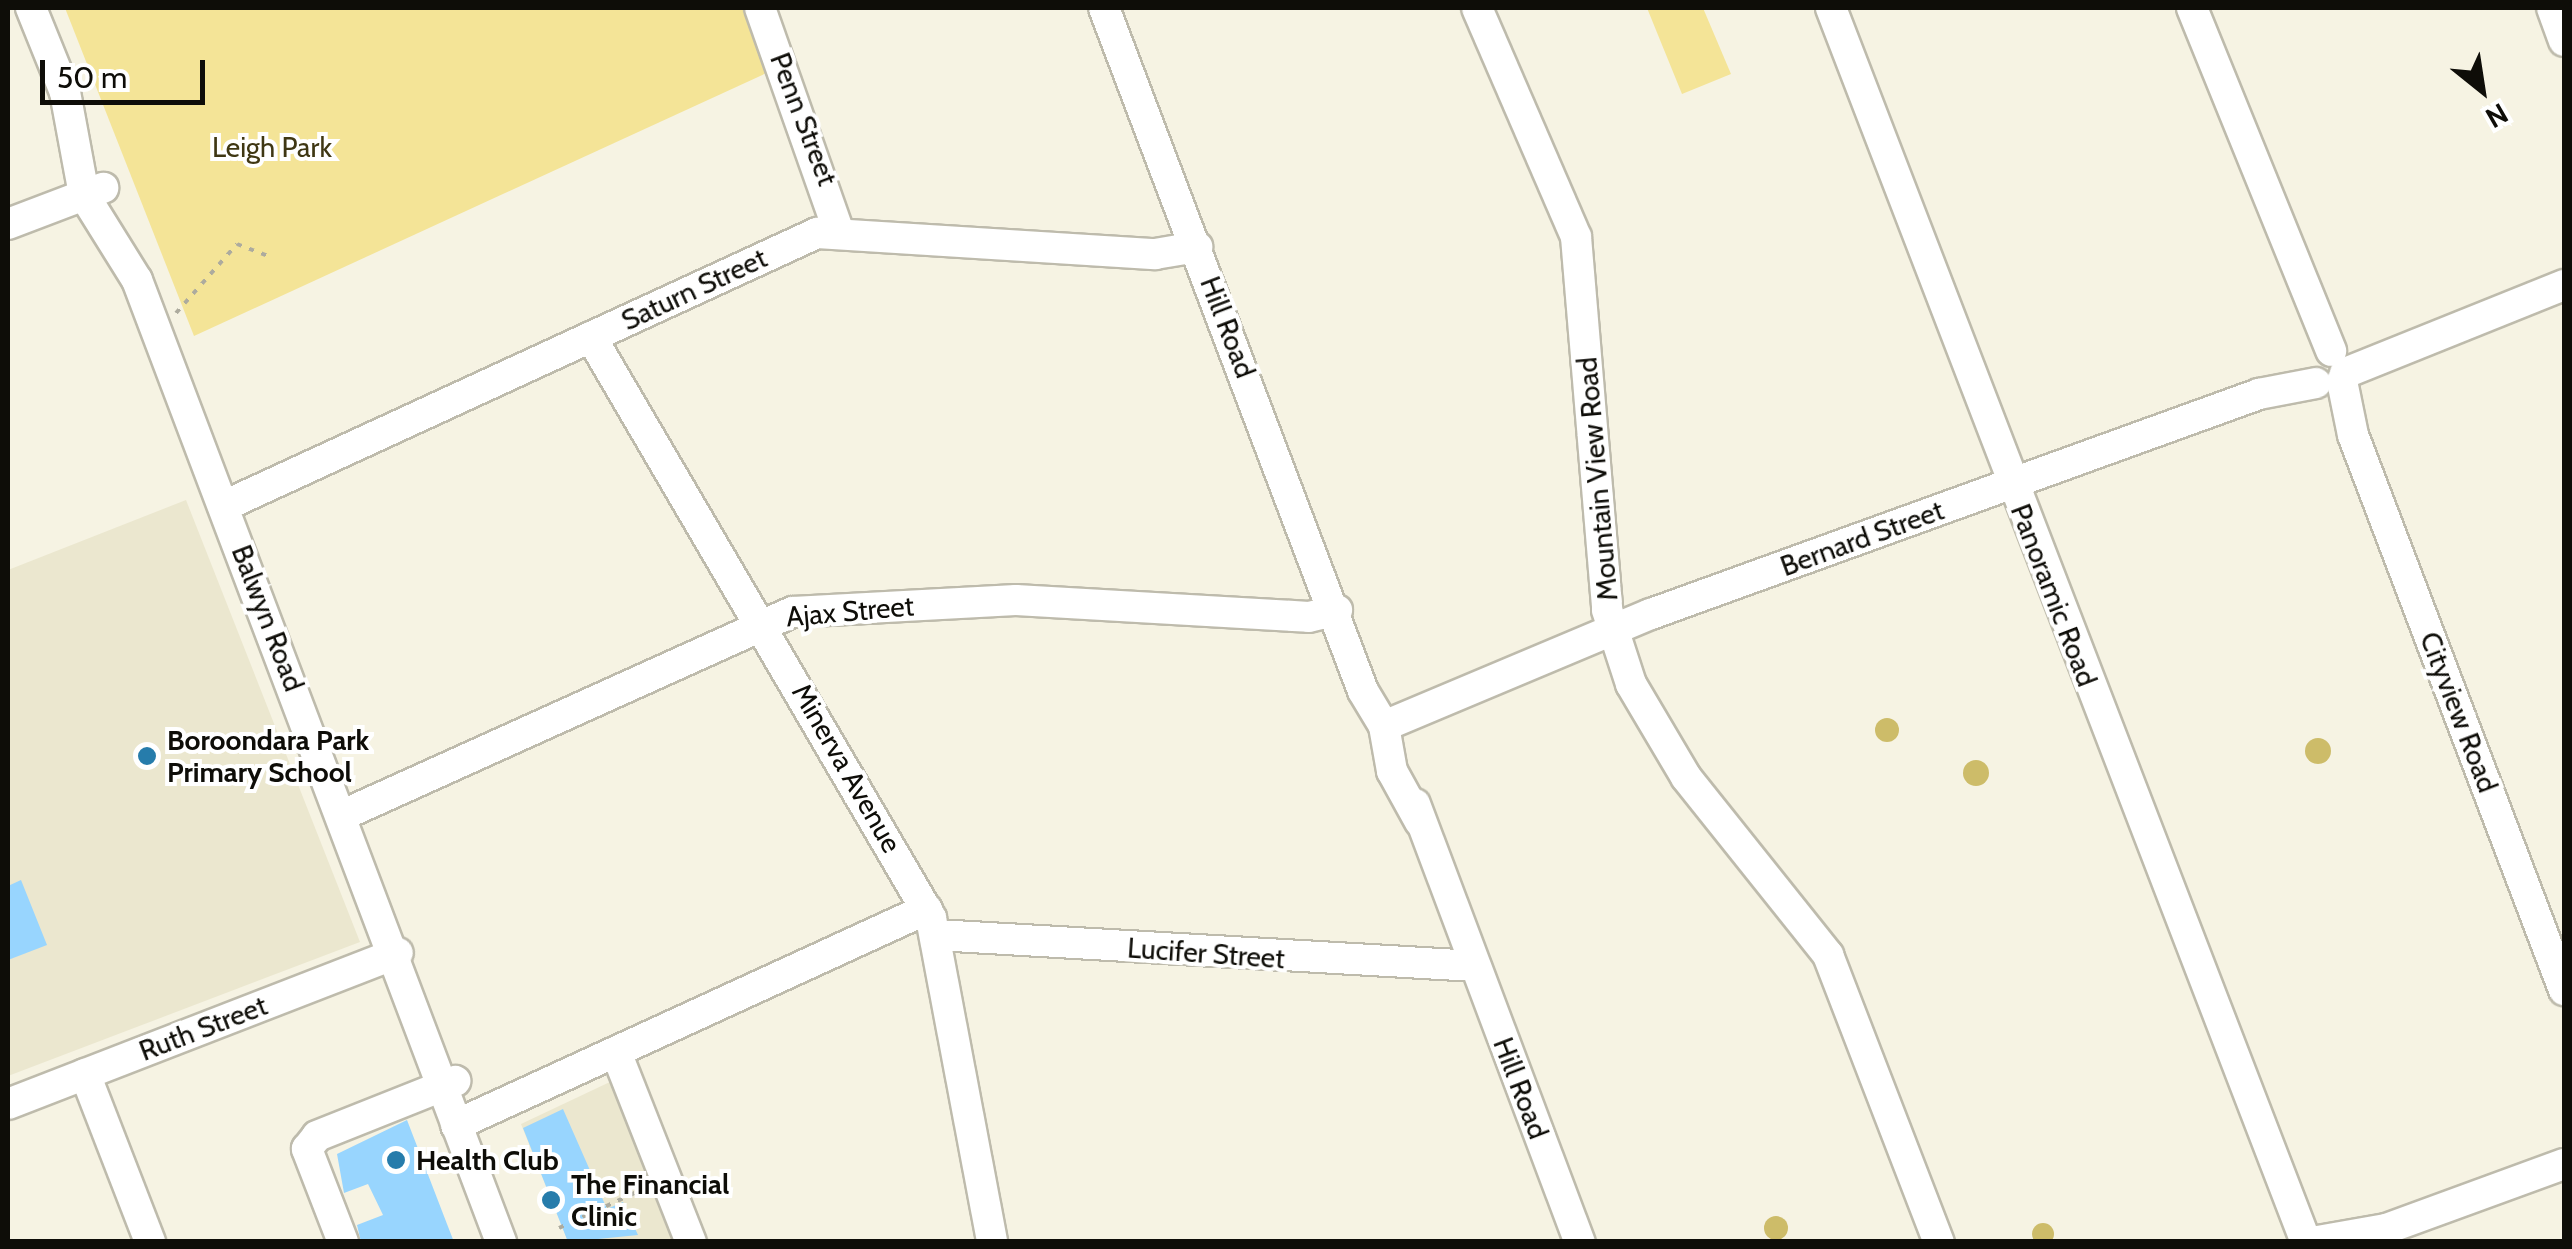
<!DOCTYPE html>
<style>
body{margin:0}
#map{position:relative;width:2572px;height:1249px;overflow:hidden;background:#f6f3e3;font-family:Cabin,sans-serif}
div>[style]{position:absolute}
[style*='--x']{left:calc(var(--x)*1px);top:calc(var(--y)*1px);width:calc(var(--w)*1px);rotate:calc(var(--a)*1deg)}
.built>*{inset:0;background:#ebe7cf}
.green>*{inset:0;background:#f4e497}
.water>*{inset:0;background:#cdbc69}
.round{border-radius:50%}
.building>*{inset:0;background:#98d5fe}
.path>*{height:4px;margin-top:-2px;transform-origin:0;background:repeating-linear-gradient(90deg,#adab9e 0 5px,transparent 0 13px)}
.roads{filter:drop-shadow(2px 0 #bebbac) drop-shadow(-2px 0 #bebbac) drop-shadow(0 2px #bebbac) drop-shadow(0 -2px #bebbac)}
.minor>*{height:30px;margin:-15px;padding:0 15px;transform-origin:15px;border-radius:15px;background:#fff}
.dots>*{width:28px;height:28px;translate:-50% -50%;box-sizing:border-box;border:5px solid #fff;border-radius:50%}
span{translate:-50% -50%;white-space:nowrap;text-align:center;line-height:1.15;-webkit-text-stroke:8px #fff;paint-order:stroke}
.street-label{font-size:28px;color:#0e0d08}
.park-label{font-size:28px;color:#3f3713}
.poi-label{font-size:28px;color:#0e0d08;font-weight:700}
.left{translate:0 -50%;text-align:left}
.frame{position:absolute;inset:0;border:10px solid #0e0d08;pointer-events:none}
.north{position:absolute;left:2432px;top:40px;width:100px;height:100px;-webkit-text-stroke:8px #fff;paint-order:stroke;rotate:150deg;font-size:28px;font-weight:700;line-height:40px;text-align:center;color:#0e0d08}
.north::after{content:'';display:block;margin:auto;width:35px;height:45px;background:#0e0d08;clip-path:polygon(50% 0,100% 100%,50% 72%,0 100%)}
.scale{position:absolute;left:40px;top:60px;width:165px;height:45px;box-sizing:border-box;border:5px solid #0e0d08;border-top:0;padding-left:12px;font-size:30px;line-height:35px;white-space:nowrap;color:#0e0d08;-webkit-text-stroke:8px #fff;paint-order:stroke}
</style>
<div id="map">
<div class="built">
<i style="clip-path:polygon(186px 500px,360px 942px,8px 1076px,8px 570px)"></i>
<i style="clip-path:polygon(631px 1072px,697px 1241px,568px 1241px,521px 1124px)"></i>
</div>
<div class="green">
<i style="clip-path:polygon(65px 8px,748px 8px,773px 70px,194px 336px)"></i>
<i style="clip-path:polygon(1647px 8px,1703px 8px,1731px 74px,1682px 94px)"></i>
</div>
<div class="water">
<i class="round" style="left:1875px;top:718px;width:24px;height:24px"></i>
<i class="round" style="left:2305px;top:738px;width:26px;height:26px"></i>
<i class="round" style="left:1963px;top:760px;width:26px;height:26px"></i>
<i class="round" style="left:1764px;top:1216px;width:24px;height:24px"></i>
<i class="round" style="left:2032px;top:1223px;width:22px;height:22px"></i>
</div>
<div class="building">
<i style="clip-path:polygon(21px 880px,47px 945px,8px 960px,8px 886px)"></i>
<i style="clip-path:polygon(563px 1109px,607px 1209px,623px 1202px,638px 1235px,568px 1242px,523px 1128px)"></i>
<i style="clip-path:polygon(407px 1120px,447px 1224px,454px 1242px,361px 1242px,357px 1225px,383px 1215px,368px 1184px,344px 1193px,337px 1154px)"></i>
</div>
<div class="path">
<i style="--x:176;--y:313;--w:92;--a:-48.5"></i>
<i style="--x:237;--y:244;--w:33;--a:21"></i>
<i style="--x:559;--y:1228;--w:90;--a:-24.9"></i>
</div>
<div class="roads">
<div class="minor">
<i style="--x:31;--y:8;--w:91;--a:68"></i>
<i style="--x:65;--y:92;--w:105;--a:79.5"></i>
<i style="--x:84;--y:195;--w:100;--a:58.1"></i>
<i style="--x:137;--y:280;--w:1029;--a:69.27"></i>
<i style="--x:760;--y:8;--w:238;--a:70.6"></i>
<i style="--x:1104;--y:8;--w:730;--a:69.23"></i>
<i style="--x:1363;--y:691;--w:41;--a:59"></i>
<i style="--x:1384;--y:726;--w:46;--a:79.9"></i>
<i style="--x:1392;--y:771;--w:58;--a:61.2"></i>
<i style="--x:1477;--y:8;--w:249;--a:66.6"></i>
<i style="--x:1576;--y:237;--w:374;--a:85.2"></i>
<i style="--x:1607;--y:610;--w:78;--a:72"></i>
<i style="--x:1631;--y:684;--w:108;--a:59.4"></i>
<i style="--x:1686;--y:777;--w:228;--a:51.4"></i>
<i style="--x:1828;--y:955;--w:308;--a:68.9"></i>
<i style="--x:1831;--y:8;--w:1322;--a:68.95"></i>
<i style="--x:2192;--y:8;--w:370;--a:67.9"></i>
<i style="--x:2552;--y:8;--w:35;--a:70"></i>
<i style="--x:8;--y:224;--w:102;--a:-20.8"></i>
<i style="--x:591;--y:337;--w:673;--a:59.66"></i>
<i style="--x:931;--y:918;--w:330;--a:79.3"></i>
<i style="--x:2345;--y:373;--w:236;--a:-21.9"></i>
<i style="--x:2342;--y:381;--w:55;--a:78.5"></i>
<i style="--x:2353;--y:435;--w:594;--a:69.18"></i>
<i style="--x:224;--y:506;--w:653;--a:-24.72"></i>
<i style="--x:817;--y:233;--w:339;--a:3.6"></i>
<i style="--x:1155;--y:254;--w:43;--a:-9.5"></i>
<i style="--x:1384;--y:726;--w:290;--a:-22.8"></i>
<i style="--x:1651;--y:614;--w:647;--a:-19.89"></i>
<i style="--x:2259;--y:394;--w:58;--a:-10.9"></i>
<i style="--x:1415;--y:804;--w:468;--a:69.4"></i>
<i style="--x:345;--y:814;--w:491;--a:-24.3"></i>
<i style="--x:793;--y:612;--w:223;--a:-3.1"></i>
<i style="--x:1016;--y:600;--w:293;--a:3.3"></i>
<i style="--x:1309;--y:617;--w:29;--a:-14"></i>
<i style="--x:936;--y:935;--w:540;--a:3.29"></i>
<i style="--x:616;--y:1052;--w:204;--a:68.5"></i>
<i style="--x:85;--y:1074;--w:180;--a:68.8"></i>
<i style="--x:8;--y:1104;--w:418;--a:-21.2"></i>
<i style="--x:456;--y:1125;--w:518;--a:-24.64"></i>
<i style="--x:343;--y:1242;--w:100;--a:-111.2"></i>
<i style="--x:307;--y:1149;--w:16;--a:-52"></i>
<i style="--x:317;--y:1136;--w:149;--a:-21.7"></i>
<i style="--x:2312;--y:1242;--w:75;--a:-10"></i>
<i style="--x:2386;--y:1229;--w:189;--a:-20.1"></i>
</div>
</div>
<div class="dots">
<i style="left:147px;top:756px;background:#267cab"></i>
<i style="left:396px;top:1160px;background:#267cab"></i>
<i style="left:551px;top:1200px;background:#267cab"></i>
</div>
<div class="street-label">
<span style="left:804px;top:119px;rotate:69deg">Penn Street</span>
<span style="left:694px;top:289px;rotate:-25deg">Saturn Street</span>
<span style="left:1228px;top:327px;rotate:69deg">Hill Road</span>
<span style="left:1597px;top:479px;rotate:-95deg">Mountain View Road</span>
<span style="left:1862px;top:538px;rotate:-20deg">Bernard Street</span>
<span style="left:2054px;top:595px;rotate:69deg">Panoramic Road</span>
<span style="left:850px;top:611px;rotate:-5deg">Ajax Street</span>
<span style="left:268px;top:618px;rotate:69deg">Balwyn Road</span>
<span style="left:2459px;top:712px;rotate:69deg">Cityview Road</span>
<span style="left:847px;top:768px;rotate:60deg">Minerva Avenue</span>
<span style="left:1206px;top:953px;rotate:4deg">Lucifer Street</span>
<span style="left:203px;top:1028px;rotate:-21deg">Ruth Street</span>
<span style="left:1521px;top:1088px;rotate:69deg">Hill Road</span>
</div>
<div class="park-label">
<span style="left:272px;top:147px">Leigh Park</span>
</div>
<div class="poi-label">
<span class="left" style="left:167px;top:756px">Boroondara Park<br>Primary School</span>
<span class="left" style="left:416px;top:1160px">Health Club</span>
<span class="left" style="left:571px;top:1200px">The Financial<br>Clinic</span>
</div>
<div class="frame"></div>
<div class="north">N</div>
<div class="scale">50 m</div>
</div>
